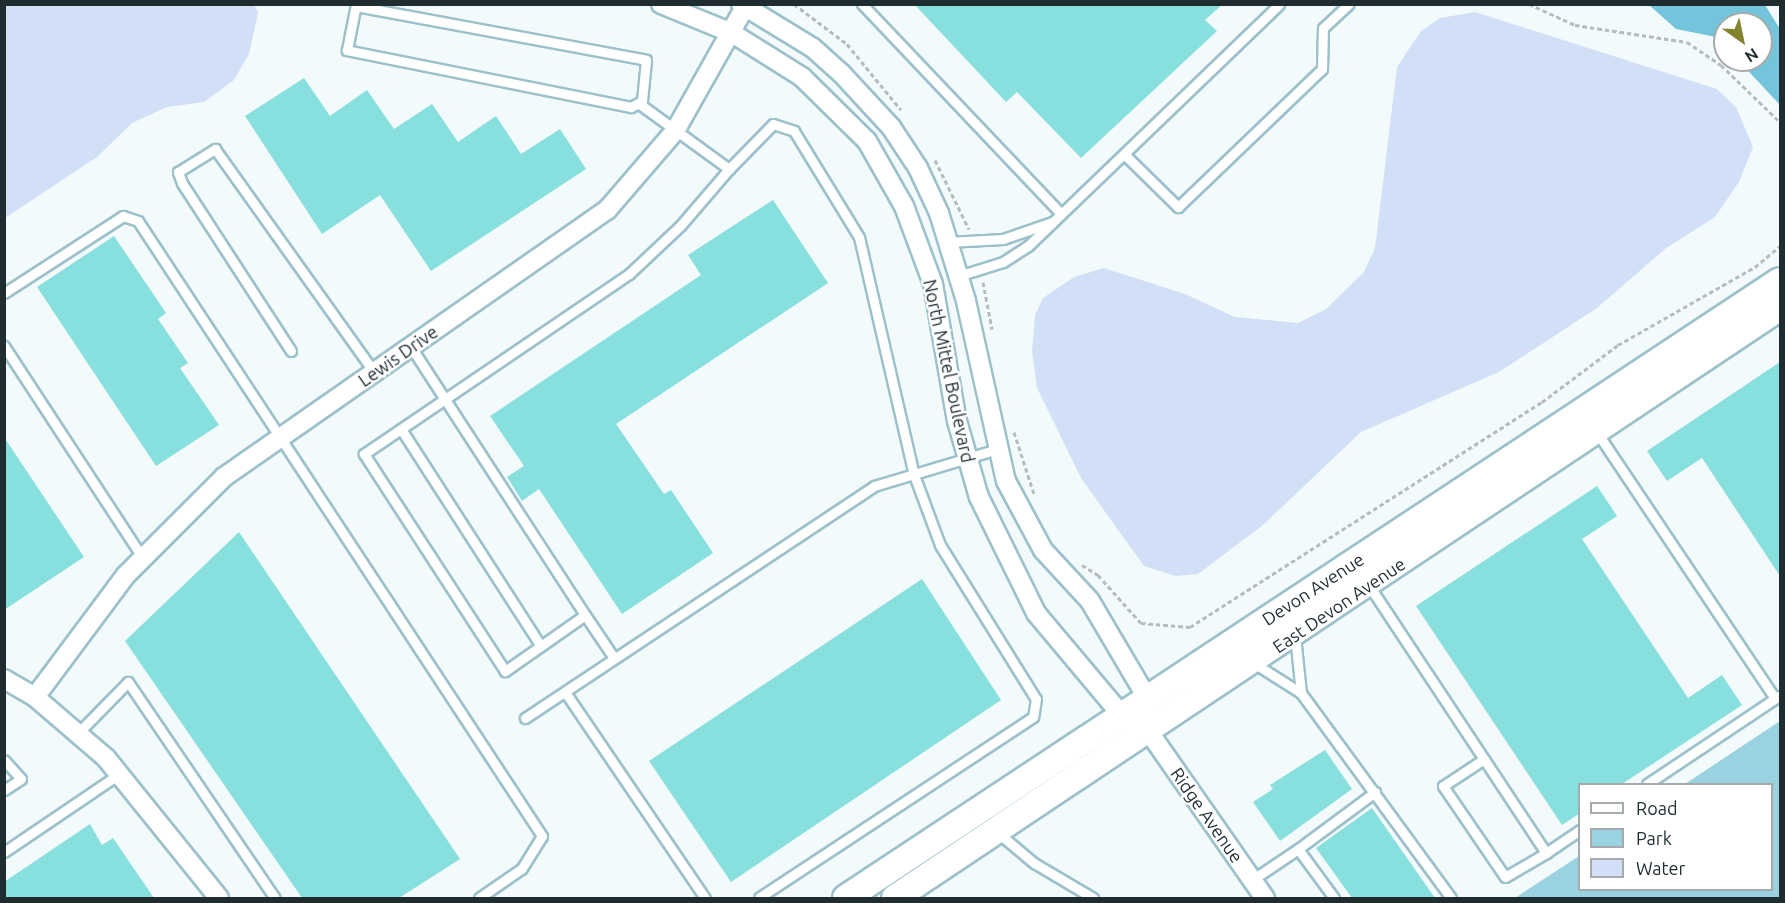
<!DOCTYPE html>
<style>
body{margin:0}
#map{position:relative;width:1785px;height:903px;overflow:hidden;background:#f3fafc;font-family:Ubuntu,sans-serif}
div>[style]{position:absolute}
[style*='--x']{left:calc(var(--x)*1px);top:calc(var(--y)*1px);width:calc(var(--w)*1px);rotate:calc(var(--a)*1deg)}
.green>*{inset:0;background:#9ad2e1}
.forest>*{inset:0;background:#74c5db}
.water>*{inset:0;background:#d1e0f6}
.building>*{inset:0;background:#87dfde}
.path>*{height:3px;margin-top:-1.5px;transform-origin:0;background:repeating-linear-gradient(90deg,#b3bcbf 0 4.5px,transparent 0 7.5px)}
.roads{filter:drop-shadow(2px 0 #9cc1cb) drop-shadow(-2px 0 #9cc1cb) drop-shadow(0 2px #9cc1cb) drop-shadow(0 -2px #9cc1cb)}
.lane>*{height:9px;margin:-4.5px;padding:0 4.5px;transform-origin:4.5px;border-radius:4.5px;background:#fff}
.street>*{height:18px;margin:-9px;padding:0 9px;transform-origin:9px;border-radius:9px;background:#fff}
.secondary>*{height:26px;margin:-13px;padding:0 13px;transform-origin:13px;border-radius:13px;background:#fff}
span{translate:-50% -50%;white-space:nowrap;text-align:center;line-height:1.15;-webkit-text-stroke:4.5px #fff;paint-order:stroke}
.street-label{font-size:18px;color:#1f2d31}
.frame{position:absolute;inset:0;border:6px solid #1f2d31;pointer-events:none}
.legend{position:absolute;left:1578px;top:783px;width:195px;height:108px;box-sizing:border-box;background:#fff;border:2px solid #a5abad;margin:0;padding:8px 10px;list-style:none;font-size:18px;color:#1f2d31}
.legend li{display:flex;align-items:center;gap:12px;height:30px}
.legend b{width:30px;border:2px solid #a5abad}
.north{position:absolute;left:1713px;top:12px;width:60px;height:60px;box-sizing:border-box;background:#fff;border:2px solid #a5abad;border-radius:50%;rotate:147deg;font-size:16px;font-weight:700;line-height:24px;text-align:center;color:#1f2d31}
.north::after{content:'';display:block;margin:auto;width:21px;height:27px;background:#83842d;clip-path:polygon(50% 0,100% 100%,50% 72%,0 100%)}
</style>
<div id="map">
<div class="green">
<i style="clip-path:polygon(1780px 721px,1780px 898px,1515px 898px,1579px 856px,1580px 890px,1772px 890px,1772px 784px,1685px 784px)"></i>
</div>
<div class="forest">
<i style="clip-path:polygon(1649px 5px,1765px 5px,1780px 29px,1780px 105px,1738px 60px,1761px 60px,1761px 24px,1725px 24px,1725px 46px,1716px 37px,1676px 29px)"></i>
</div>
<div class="water">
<i style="clip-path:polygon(5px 4px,254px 4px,258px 13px,249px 54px,234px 80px,204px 102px,167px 107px,132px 123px,97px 157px,5px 218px)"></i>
<i style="clip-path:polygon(1475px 12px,1717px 89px,1736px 107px,1753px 147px,1739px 182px,1715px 217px,1665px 249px,1597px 308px,1499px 372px,1361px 432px,1263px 525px,1198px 574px,1176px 576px,1144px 566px,1081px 478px,1037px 388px,1032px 351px,1035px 315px,1043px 298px,1074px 277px,1104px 268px,1185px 294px,1235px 317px,1298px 323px,1326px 309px,1364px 272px,1375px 248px,1397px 67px,1421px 31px,1440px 18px)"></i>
</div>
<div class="building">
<i style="clip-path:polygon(914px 4px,1223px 4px,1205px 20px,1217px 31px,1081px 158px,1017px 92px,1006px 102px)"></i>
<i style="clip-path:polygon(304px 78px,330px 116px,367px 90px,394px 129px,432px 104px,458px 142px,496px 116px,521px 154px,560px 129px,586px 169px,431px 271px,380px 195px,322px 234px,245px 116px)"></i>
<i style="clip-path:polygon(773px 200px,828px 283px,616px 424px,664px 494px,671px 490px,713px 553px,622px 614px,539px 489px,522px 501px,507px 477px,524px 466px,490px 416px,701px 275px,688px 255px)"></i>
<i style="clip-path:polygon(114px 236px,166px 313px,158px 319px,188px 363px,180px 368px,219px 425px,156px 466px,37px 287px)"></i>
<i style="clip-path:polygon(1780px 362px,1780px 576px,1702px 458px,1667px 481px,1647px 451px)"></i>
<i style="clip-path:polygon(4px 437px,84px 557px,4px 610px)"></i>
<i style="clip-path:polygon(1597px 486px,1617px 516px,1582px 539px,1688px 698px,1722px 675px,1742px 705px,1622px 784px,1580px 784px,1580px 813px,1562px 825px,1416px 606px)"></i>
<i style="clip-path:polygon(239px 532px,460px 859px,399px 898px,302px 898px,125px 641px)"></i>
<i style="clip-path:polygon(922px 579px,1001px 700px,731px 882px,649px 761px)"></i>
<i style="clip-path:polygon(1325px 750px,1352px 789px,1280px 841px,1253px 802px,1273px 789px,1270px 785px)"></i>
<i style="clip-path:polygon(1372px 808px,1435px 898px,1352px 898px,1316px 848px)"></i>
<i style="clip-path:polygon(90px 824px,102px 845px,113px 838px,154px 898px,4px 898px,4px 882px)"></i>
</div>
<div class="path">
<i style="--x:794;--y:4;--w:66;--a:37"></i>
<i style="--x:847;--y:44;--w:85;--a:50.7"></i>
<i style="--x:1529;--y:4;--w:51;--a:24.5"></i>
<i style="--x:1575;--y:25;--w:113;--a:8.6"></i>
<i style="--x:1687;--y:42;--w:41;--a:34.1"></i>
<i style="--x:1721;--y:65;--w:82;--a:44"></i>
<i style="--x:935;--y:160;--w:77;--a:63.8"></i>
<i style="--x:983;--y:282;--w:48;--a:79.2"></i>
<i style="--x:1014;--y:432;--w:65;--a:72.1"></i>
<i style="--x:1082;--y:565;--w:19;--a:32"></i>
<i style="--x:1098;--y:575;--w:64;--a:48.1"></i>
<i style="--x:1141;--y:623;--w:49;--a:4.7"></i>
<i style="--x:1190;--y:627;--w:418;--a:-32.6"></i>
<i style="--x:1542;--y:402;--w:95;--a:-36.9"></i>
<i style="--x:1618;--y:345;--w:158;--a:-29.7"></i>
<i style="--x:1755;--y:267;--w:33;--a:-40"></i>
</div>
<div class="roads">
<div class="lane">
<i style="--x:862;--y:4;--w:289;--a:46.5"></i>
<i style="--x:356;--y:6;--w:295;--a:10.5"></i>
<i style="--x:646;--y:60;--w:41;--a:95.6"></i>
<i style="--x:642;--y:101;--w:13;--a:151"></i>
<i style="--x:631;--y:107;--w:290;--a:-168.7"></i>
<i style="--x:347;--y:50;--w:47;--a:-78.9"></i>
<i style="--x:641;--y:105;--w:109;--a:36"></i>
<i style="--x:729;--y:169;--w:63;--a:-45.6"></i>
<i style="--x:773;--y:124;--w:22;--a:18"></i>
<i style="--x:794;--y:131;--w:124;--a:58.5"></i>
<i style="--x:859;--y:237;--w:244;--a:77"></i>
<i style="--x:914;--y:475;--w:75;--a:69.6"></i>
<i style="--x:940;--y:545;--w:181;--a:58.1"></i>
<i style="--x:1036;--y:699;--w:18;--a:99"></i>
<i style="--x:1033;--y:717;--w:328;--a:146.6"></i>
<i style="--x:1124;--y:154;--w:76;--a:44.5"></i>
<i style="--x:1178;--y:207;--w:199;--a:-43.8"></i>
<i style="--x:1322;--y:69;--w:41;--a:-88.6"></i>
<i style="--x:1323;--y:28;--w:35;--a:-43"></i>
<i style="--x:948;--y:242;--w:55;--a:-3.1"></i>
<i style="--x:1003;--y:239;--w:52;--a:-19.1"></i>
<i style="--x:958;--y:276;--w:47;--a:-17.3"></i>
<i style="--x:1003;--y:262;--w:31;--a:-33"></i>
<i style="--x:1029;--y:245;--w:347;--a:-43.9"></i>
<i style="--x:4;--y:293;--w:142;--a:-32.9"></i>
<i style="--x:123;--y:216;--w:16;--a:18"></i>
<i style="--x:138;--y:221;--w:736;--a:56.7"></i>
<i style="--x:542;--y:836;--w:39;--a:122"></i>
<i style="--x:521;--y:869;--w:51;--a:145.4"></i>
<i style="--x:4;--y:346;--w:252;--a:56.8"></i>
<i style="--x:411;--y:347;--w:320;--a:57"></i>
<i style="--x:291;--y:351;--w:200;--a:-123"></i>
<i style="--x:182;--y:183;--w:12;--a:-110"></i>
<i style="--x:178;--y:172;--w:44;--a:-31.9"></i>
<i style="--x:215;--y:149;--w:274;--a:54.5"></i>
<i style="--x:401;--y:429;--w:258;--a:57.2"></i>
<i style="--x:1596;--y:431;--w:321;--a:56.2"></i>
<i style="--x:1368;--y:584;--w:323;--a:56.5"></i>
<i style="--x:1546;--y:853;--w:41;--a:-34.1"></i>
<i style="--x:1295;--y:636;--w:57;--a:84"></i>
<i style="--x:614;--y:658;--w:52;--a:-124"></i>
<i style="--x:585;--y:615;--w:98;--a:145"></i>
<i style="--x:505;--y:671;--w:259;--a:-123"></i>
<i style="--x:364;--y:454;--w:320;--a:-34.2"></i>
<i style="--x:629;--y:274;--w:70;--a:-43.3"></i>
<i style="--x:680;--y:226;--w:75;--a:-49.3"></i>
<i style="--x:1252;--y:662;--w:58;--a:32.3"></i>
<i style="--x:1301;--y:693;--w:254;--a:53.8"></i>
<i style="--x:565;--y:692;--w:249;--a:55.8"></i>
<i style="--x:525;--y:718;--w:419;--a:-33.6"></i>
<i style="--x:874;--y:486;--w:128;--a:-16.7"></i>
<i style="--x:77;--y:734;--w:73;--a:-45.6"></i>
<i style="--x:128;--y:682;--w:261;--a:55.8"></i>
<i style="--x:1484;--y:759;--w:49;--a:146.6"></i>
<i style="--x:1443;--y:786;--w:110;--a:55.7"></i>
<i style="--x:1505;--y:877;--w:48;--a:-30.3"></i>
<i style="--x:4;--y:760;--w:25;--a:48"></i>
<i style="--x:21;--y:779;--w:20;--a:147"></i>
<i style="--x:1647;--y:784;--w:159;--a:-33.7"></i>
<i style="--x:997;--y:832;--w:48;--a:40"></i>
<i style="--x:1034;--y:863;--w:69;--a:30.7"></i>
<i style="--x:1298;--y:849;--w:96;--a:-36.5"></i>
<i style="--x:4;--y:852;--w:139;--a:-34.1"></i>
<i style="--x:1252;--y:880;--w:55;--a:-34"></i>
<i style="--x:1298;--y:849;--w:61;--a:53.7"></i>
</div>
<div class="street">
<i style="--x:661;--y:4;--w:77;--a:22.2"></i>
<i style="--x:732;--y:33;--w:83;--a:32.2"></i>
<i style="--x:802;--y:77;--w:91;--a:44.6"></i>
<i style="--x:867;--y:141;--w:75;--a:60.4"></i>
<i style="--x:904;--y:206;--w:83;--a:69.6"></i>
<i style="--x:933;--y:284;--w:139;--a:80.1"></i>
<i style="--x:957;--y:421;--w:79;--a:73.9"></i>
<i style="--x:979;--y:497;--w:129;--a:63.8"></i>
<i style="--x:1036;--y:613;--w:131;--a:50"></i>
<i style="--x:1120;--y:713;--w:35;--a:33"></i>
<i style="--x:1149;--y:732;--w:203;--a:55.1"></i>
<i style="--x:741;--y:4;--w:84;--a:31.4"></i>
<i style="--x:813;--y:48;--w:38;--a:42"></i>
<i style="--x:841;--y:73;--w:74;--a:47.2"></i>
<i style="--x:891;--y:127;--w:49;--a:56.6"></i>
<i style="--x:918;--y:168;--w:50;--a:65"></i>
<i style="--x:939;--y:213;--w:92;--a:72.9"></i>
<i style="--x:966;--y:301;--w:184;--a:77.5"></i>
<i style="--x:1006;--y:481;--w:78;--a:61.8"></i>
<i style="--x:1043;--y:550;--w:69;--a:47.3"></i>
<i style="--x:1090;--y:601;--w:110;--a:59.5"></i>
<i style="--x:1146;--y:696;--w:15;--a:86"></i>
<i style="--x:4;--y:679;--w:36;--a:30"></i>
<i style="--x:35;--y:697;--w:94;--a:40.7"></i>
<i style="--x:106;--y:758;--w:180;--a:51.1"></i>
<i style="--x:35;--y:697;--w:152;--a:-53.3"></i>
<i style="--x:126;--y:575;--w:139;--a:-45"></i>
<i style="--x:224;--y:477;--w:467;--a:-34.9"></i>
<i style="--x:607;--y:210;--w:104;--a:-49.3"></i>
<i style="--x:675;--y:131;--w:142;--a:-60.6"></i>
</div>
<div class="secondary">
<i style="--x:846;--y:898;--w:1119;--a:-33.45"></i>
<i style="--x:895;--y:898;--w:1064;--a:-33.73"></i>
</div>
</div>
<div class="street-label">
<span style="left:398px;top:356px;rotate:-35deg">Lewis Drive</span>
<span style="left:949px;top:371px;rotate:78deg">North Mittel Boulevard</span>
<span style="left:1313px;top:589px;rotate:-33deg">Devon Avenue</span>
<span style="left:1339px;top:605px;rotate:-34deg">East Devon Avenue</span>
<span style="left:1207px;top:815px;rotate:55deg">Ridge Avenue</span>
</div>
<div class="frame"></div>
<ul class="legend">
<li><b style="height:8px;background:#fff"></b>Road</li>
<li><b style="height:16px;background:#9ad2e1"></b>Park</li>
<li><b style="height:16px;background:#d1e0f6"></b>Water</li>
</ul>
<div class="north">N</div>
</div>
